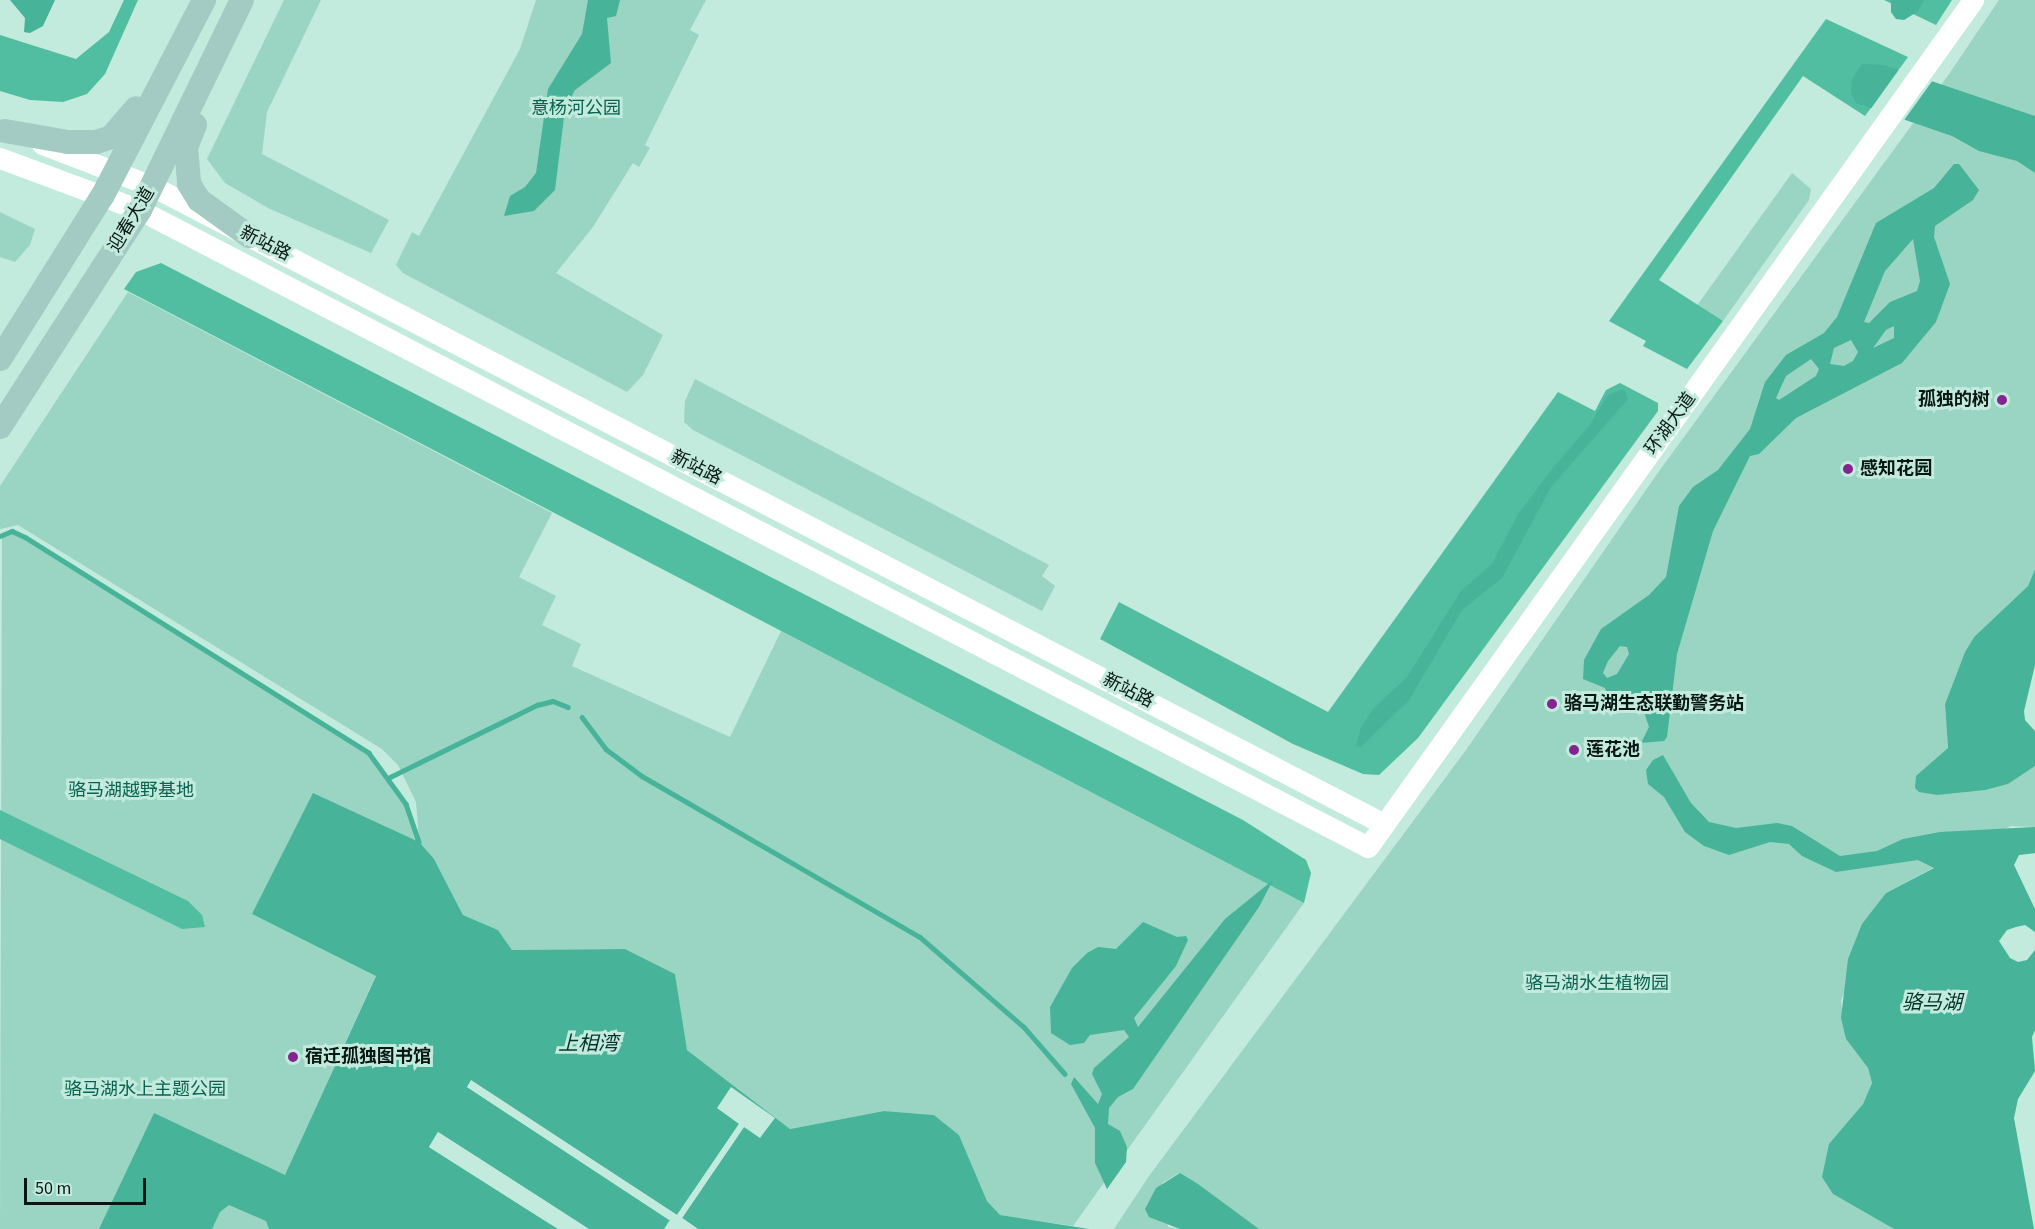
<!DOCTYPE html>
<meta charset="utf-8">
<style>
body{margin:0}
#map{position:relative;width:2035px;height:1229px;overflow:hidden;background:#c2eadd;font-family:"Source Sans 3","Noto Sans SC",sans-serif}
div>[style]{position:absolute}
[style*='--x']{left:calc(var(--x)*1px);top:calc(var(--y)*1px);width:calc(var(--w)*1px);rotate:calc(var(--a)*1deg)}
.green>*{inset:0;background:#9ad5c3}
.forest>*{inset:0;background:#51bda1}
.water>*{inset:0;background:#47b398}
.pier>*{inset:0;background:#c2eadd}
.stream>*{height:4.5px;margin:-2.25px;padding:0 2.25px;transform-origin:2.25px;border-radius:2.25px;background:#47b398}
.tertiary>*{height:21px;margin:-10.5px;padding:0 10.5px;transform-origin:10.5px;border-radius:10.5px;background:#fff}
.secondary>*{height:24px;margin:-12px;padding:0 12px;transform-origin:12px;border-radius:12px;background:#a4cbc3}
.dots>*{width:16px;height:16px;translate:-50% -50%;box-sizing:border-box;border:3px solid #c2eadd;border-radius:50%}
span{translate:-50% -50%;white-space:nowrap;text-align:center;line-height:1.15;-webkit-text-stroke:6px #c2eadd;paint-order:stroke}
.park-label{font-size:18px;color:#096350}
.street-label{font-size:18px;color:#091713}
.poi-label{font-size:18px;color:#091713;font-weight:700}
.right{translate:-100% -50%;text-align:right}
.left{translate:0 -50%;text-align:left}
.water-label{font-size:20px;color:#003227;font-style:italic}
.scale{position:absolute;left:24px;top:1178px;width:122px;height:27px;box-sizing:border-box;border:3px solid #091713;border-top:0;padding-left:8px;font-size:18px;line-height:21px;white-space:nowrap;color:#091713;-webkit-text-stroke:4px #c2eadd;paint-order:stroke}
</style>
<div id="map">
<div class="green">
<i style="clip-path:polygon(284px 0,321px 0,267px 112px,262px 154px,389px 220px,371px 253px,268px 208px,225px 183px,207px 159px)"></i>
<i style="clip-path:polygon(536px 0,706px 0,690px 30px,699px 35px,645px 145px,650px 148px,639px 167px,633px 163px,593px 227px,556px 273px,663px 335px,643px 375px,627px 392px,403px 273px,396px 265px,412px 232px,419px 236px,520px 49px)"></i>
<i style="clip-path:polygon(1999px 0,2035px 0,2035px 569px,2028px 586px,1974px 637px,1965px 652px,1945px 704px,1948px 748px,1932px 765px,1937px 795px,2008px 784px,2035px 766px,2035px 827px,2011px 826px,1886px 893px,1841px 1000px,1846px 1039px,1868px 1068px,1872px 1083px,1863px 1104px,1829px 1145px,1833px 1194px,1894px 1229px,1259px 1229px,1179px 1173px,1162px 1183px,1168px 1227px,1180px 1229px,1114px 1229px,1149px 1176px,1466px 750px,1657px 474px,1949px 74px)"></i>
<i style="clip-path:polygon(1792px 173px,1811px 189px,1809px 200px,1723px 321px,1696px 307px)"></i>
<i style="clip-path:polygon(0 212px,35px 229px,30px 245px,15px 262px,0 257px)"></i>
<i style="clip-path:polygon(128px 292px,552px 513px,519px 577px,556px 596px,542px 625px,581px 644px,572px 666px,730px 737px,781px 631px,1304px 903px,1073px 1226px,1000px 1215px,987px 1201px,959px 1135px,934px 1115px,884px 1111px,790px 1129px,686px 1049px,675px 974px,625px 949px,512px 950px,498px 930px,463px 915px,434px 859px,252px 914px,376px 975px,296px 1151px,485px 1229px,0 1229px,2px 534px,12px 531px,25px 537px,369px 753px,406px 804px,419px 839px,416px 802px,398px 765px,382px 749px,18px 525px,0 529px,0 486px)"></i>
<i style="clip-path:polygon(695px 379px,1049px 565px,1042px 576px,1055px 586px,1042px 611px,693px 430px,684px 422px,685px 401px)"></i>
</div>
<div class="forest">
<i style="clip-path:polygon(124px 0,138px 0,105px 74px,87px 94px,63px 102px,30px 100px,0 91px,0 35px,76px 59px,109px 32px)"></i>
<i style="clip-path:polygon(1884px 0,1952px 0,1936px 25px)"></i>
<i style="clip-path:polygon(1826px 19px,1908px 57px,1865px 116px,1803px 76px,1659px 280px,1723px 321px,1687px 369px,1643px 346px,1646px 341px,1609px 321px)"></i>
<i style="clip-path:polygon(161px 263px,1243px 820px,1306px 860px,1311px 873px,1304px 903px,124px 289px,136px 272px)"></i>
<i style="clip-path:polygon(1620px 383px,1658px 403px,1658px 411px,1418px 738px,1379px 775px,1363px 774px,1293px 744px,1100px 639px,1119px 602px,1328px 712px,1558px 392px,1595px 411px,1606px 390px)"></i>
<i style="clip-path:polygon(0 810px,188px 901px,202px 915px,205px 927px,182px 929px,0 839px)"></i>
</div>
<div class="water">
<i style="clip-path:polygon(10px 0,55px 0,43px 26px,30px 33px,24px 32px,25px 18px)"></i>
<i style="clip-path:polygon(588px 0,620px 0,616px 16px,607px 18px,611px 63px,575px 90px,565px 109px,555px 190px,534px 211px,504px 216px,510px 196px,525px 187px,536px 173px,548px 89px,582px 34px)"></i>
<i style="clip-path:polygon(1891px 0,1924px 0,1917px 12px,1904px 20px,1896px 19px,1891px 12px)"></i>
<i style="clip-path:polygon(1862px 64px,1884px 65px,2035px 116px,2035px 173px,2017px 161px,1979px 151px,1952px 136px,1856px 103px,1851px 93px,1852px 79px)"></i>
<i style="clip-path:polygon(evenodd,1954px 164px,1959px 164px,1979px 190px,1973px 200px,1935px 226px,1934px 237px,1950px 284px,1936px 322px,1902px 363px,1796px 418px,1759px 454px,1750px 456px,1713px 531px,1677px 654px,1667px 737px,1664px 741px,1641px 743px,1649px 727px,1642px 706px,1627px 699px,1611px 703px,1605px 688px,1583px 679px,1584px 660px,1601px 629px,1649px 595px,1666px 577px,1679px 506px,1693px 487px,1718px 470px,1750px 429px,1765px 382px,1786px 355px,1824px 333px,1837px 317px,1876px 223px,1934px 188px,1954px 164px,1913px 239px,1920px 281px,1917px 291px,1890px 302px,1869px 323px,1864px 322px,1885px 271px,1913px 239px,1954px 164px,1894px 326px,1894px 338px,1873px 348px,1886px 330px,1894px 326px,1954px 164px,1851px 340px,1858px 352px,1853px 361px,1844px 366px,1830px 364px,1834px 348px,1851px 340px,1954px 164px,1811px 359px,1819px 369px,1816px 376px,1779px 400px,1776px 398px,1786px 376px,1811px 359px,1954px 164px,1620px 646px,1627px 647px,1629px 654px,1617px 674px,1607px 678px,1603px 673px,1608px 661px,1620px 646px)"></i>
<i style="clip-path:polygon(1624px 389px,1628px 399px,1551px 487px,1502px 578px,1462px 610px,1409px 700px,1361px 747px,1356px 746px,1361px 727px,1373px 709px,1407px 677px,1461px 591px,1492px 564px,1517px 516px,1552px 469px,1589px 426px,1608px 395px)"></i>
<i style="clip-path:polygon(2035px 569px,2035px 665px,2024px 711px,2025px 720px,2035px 731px,2035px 766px,2008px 784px,1985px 790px,1937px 795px,1919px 792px,1915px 788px,1916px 776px,1948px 748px,1945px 704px,1965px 652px,1974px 637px,2028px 586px)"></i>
<i style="clip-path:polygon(1663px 755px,1691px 803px,1709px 822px,1736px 828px,1777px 823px,1792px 826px,1840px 856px,1877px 851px,1903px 839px,1940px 832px,2035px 827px,2035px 853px,2019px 855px,2014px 865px,2035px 909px,2035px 932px,2025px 925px,2016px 927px,2007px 930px,1999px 941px,2010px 958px,2018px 962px,2027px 960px,2035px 950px,2035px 1030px,2032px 1037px,2035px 1071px,2018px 1099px,2014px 1118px,2034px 1229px,1894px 1229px,1833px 1194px,1822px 1177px,1829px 1144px,1863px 1104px,1872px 1083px,1868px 1068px,1846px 1039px,1841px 1018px,1848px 959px,1862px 924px,1886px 893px,1934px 868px,1918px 860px,1836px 872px,1802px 856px,1789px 844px,1770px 842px,1729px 855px,1704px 846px,1685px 832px,1664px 797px,1648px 784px,1646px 770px,1653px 760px)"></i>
<i style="clip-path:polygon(313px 793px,419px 842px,434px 859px,463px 915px,498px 930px,512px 950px,625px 949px,675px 974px,687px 1050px,790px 1129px,884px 1111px,934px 1115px,959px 1135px,987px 1201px,1000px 1215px,1089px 1229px,698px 1229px,682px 1218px,744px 1127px,739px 1124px,677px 1215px,471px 1081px,467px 1087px,670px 1220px,664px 1229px,589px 1229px,438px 1132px,429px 1147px,558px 1229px,269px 1229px,266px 1221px,229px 1205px,220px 1212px,212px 1229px,99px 1229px,154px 1113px,285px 1175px,376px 976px,252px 914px)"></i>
<i style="clip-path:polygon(1273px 880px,1259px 907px,1133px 1089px,1118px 1097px,1109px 1108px,1108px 1124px,1120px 1131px,1127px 1147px,1126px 1162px,1107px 1189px,1095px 1163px,1095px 1128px,1071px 1084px,1074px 1077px,1098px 1104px,1102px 1094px,1092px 1074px,1094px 1068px,1129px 1037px,1124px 1030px,1090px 1035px,1084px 1043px,1070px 1045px,1051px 1033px,1050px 1007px,1072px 968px,1087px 953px,1098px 947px,1116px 949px,1143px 922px,1177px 937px,1186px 936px,1188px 940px,1176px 966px,1134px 1018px,1138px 1027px,1225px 919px)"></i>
<i style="clip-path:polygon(1180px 1173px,1198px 1184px,1259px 1229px,1180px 1229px,1149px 1217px,1145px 1209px,1156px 1188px)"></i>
</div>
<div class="pier">
<i style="clip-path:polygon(1900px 68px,1933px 80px,1902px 123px,1870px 110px)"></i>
<i style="clip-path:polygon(471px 1080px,677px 1215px,739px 1124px,717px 1108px,731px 1087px,775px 1118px,760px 1138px,744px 1127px,682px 1218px,698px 1229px,692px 1229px,472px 1085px,671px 1217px,664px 1229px,669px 1220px,467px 1087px)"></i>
<i style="clip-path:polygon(438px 1132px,589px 1229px,439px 1136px,433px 1146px,558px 1229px,429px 1147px)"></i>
</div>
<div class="stream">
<i style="--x:0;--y:536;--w:13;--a:-23"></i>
<i style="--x:12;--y:531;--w:14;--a:25"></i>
<i style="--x:25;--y:537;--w:406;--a:32.1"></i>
<i style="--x:369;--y:753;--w:63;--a:54"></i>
<i style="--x:406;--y:804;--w:40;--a:71.1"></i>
<i style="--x:582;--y:717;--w:40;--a:53"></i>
<i style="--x:606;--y:749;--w:45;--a:36.9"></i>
<i style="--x:642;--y:776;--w:321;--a:30.1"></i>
<i style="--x:920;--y:937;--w:138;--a:40.9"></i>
<i style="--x:1024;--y:1027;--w:62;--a:48.9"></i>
<i style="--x:390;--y:777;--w:164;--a:-26.1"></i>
<i style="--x:537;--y:705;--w:16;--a:-14"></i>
<i style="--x:553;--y:701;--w:16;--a:22"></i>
</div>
<div class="tertiary">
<i style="--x:42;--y:144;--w:118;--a:20.9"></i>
<i style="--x:152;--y:186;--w:1387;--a:27.38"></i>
<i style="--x:0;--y:158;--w:149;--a:20.4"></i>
<i style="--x:140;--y:210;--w:1383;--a:27.42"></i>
<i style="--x:1368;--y:847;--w:1041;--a:-54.46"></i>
</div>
<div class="secondary">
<i style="--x:195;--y:125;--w:24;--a:112"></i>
<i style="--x:186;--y:147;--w:37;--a:85"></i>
<i style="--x:189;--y:184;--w:19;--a:58"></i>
<i style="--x:199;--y:200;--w:62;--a:35.8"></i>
<i style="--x:5;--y:131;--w:64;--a:9.9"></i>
<i style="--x:68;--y:142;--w:28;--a:0"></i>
<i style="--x:96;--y:142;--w:16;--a:-18"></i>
<i style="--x:111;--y:137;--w:38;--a:-49"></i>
<i style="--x:0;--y:359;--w:194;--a:-57.9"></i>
<i style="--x:103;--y:195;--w:220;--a:-62.6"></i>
<i style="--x:0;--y:427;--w:258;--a:-57.2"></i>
<i style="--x:140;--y:210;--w:233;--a:-64.1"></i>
</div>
<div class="dots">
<i style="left:2002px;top:400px;background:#84248e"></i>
<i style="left:1848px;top:469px;background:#84248e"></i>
<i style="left:1552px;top:704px;background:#84248e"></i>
<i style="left:1574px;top:750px;background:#84248e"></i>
<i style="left:293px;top:1057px;background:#84248e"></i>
</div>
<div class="park-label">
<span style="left:576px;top:109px">意杨河公园</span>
<span style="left:131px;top:791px">骆马湖越野基地</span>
<span style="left:1597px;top:984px">骆马湖水生植物园</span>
<span style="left:145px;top:1090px">骆马湖水上主题公园</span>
</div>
<div class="street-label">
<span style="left:132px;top:220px;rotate:-59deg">迎春大道</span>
<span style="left:265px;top:244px;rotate:27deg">新站路</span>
<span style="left:1671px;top:424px;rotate:-54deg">环湖大道</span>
<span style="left:696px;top:468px;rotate:27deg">新站路</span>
<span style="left:1128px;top:691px;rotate:27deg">新站路</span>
</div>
<div class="poi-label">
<span class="right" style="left:1990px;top:400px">孤独的树</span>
<span class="left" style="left:1860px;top:469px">感知花园</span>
<span class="left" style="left:1564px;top:704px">骆马湖生态联勤警务站</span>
<span class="left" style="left:1586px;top:750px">莲花池</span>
<span class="left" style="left:305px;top:1057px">宿迁孤独图书馆</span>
</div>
<div class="water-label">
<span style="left:1932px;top:1003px">骆马湖</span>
<span style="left:588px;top:1044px">上相湾</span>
</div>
<div class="scale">50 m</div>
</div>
